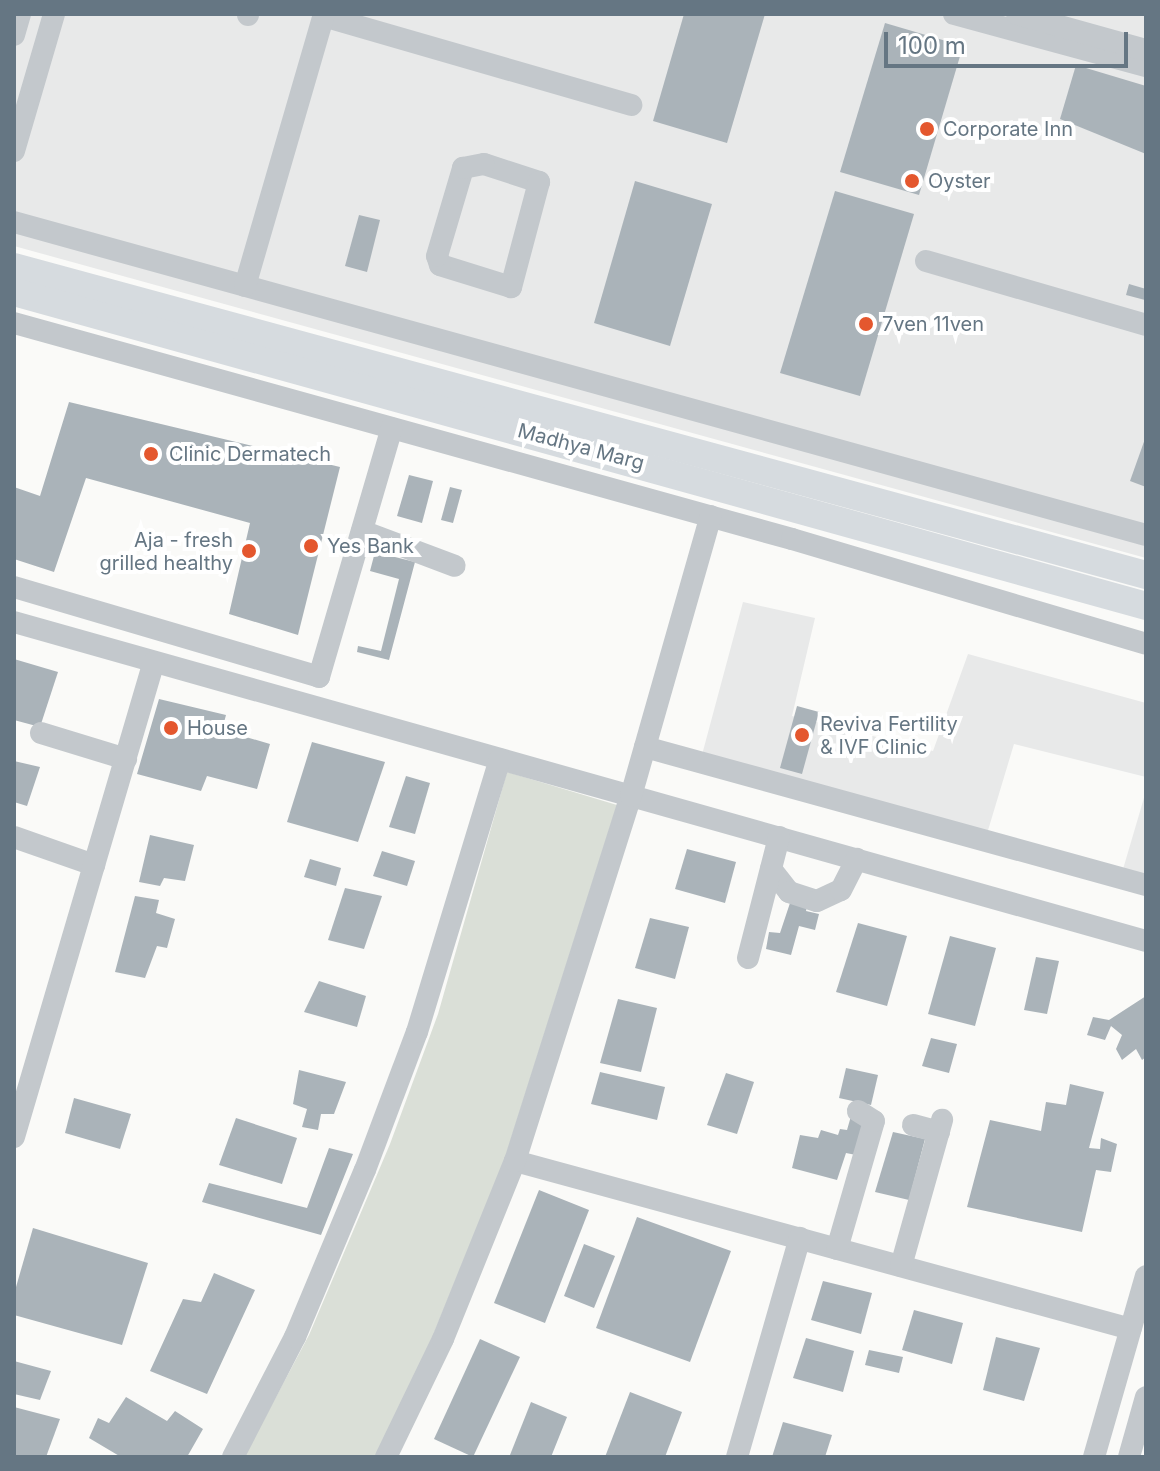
<!DOCTYPE html>
<style>
body{margin:0}
#map{position:relative;width:1160px;height:1471px;overflow:hidden;background:#fafaf8;font-family:Inter,sans-serif}
div>[style]{position:absolute}
[style*='--x']{left:calc(var(--x)*1px);top:calc(var(--y)*1px);width:calc(var(--w)*1px);rotate:calc(var(--a)*1deg)}
.built>*{inset:0;background:#e8e9e9}
.green>*{inset:0;background:#dadfd7}
.building>*{inset:0;background:#aab3b9}
.minor>*{height:22px;margin:-11px;padding:0 11px;transform-origin:11px;border-radius:11px;background:#c3c8cc}
.major>*{height:28px;margin:-14px;padding:0 14px;transform-origin:14px;border-radius:14px;background:#d6dbdf}
.dots>*{width:22px;height:22px;translate:-50% -50%;box-sizing:border-box;border:4px solid #fff;border-radius:50%}
span{translate:-50% -50%;white-space:nowrap;text-align:center;line-height:1.15;-webkit-text-stroke:8px #fff;paint-order:stroke}
.poi-label{font-size:20px;color:#657683}
.left{translate:0 -50%;text-align:left}
.right{translate:-100% -50%;text-align:right}
.street-label{font-size:20px;color:#657683}
.frame{position:absolute;inset:0;border:16px solid #657683;pointer-events:none}
.scale{position:absolute;left:884px;top:32px;width:244px;height:36px;box-sizing:border-box;border:4px solid #657683;border-top:0;padding-left:10px;font-size:24px;line-height:28px;white-space:nowrap;color:#657683;-webkit-text-stroke:6px #fff;paint-order:stroke}
</style>
<div id="map">
<div class="built">
<i style="clip-path:polygon(14px 14px,1146px 14px,1146px 558px,14px 246px)"></i>
<i style="clip-path:polygon(743px 602px,815px 618px,792px 716px,933px 751px,968px 654px,1146px 703px,1146px 777px,1014px 744px,986px 837px,699px 766px)"></i>
<i style="clip-path:polygon(1146px 791px,1146px 882px,1121px 876px)"></i>
</div>
<div class="green">
<i style="clip-path:polygon(507px 772px,617px 805px,504px 1161px,432px 1338px,376px 1457px,244px 1457px,309px 1335px,390px 1144px,438px 1014px)"></i>
</div>
<div class="building">
<i style="clip-path:polygon(684px 14px,765px 14px,727px 143px,653px 121px)"></i>
<i style="clip-path:polygon(885px 23px,963px 46px,919px 195px,840px 172px)"></i>
<i style="clip-path:polygon(1076px 65px,1146px 86px,1146px 154px,1060px 119px)"></i>
<i style="clip-path:polygon(635px 181px,712px 204px,670px 346px,594px 323px)"></i>
<i style="clip-path:polygon(835px 191px,914px 214px,860px 396px,780px 373px)"></i>
<i style="clip-path:polygon(359px 215px,380px 220px,367px 272px,345px 266px)"></i>
<i style="clip-path:polygon(1129px 284px,1146px 289px,1145px 300px,1126px 295px)"></i>
<i style="clip-path:polygon(69px 402px,340px 467px,298px 635px,229px 614px,250px 523px,86px 478px,54px 572px,14px 559px,14px 487px,40px 496px)"></i>
<i style="clip-path:polygon(1146px 436px,1146px 487px,1130px 481px)"></i>
<i style="clip-path:polygon(409px 475px,433px 481px,422px 523px,397px 516px)"></i>
<i style="clip-path:polygon(450px 487px,462px 490px,453px 523px,441px 520px)"></i>
<i style="clip-path:polygon(375px 552px,415px 562px,389px 660px,357px 652px,358px 646px,381px 651px,399px 579px,370px 571px)"></i>
<i style="clip-path:polygon(14px 659px,58px 672px,40px 727px,14px 720px)"></i>
<i style="clip-path:polygon(159px 699px,226px 715px,222px 730px,270px 744px,257px 789px,207px 776px,201px 791px,137px 774px)"></i>
<i style="clip-path:polygon(797px 706px,819px 712px,802px 774px,780px 768px)"></i>
<i style="clip-path:polygon(312px 742px,385px 762px,358px 842px,287px 822px)"></i>
<i style="clip-path:polygon(14px 761px,40px 767px,27px 806px,14px 802px)"></i>
<i style="clip-path:polygon(406px 776px,430px 783px,415px 834px,389px 827px)"></i>
<i style="clip-path:polygon(150px 835px,194px 845px,185px 881px,164px 878px,160px 886px,139px 882px)"></i>
<i style="clip-path:polygon(687px 849px,736px 862px,725px 903px,675px 889px)"></i>
<i style="clip-path:polygon(382px 851px,415px 861px,407px 886px,373px 876px)"></i>
<i style="clip-path:polygon(310px 859px,341px 868px,336px 886px,304px 877px)"></i>
<i style="clip-path:polygon(345px 888px,382px 896px,364px 949px,328px 940px)"></i>
<i style="clip-path:polygon(135px 896px,159px 900px,156px 913px,175px 919px,167px 948px,157px 946px,145px 978px,115px 972px)"></i>
<i style="clip-path:polygon(792px 897px,808px 900px,806px 911px,819px 914px,815px 930px,799px 926px,791px 955px,766px 949px,769px 932px,780px 933px)"></i>
<i style="clip-path:polygon(650px 918px,689px 927px,675px 979px,635px 968px)"></i>
<i style="clip-path:polygon(858px 923px,907px 936px,887px 1006px,836px 992px)"></i>
<i style="clip-path:polygon(950px 936px,996px 948px,975px 1026px,928px 1014px)"></i>
<i style="clip-path:polygon(1036px 957px,1059px 961px,1047px 1014px,1024px 1010px)"></i>
<i style="clip-path:polygon(319px 981px,366px 996px,357px 1027px,304px 1012px)"></i>
<i style="clip-path:polygon(1146px 996px,1146px 1057px,1142px 1060px,1136px 1049px,1122px 1060px,1116px 1049px,1122px 1035px,1111px 1026px,1105px 1040px,1087px 1035px,1093px 1017px,1109px 1020px)"></i>
<i style="clip-path:polygon(618px 999px,657px 1008px,641px 1072px,600px 1063px)"></i>
<i style="clip-path:polygon(931px 1038px,957px 1044px,949px 1073px,922px 1066px)"></i>
<i style="clip-path:polygon(846px 1068px,878px 1075px,871px 1105px,839px 1098px)"></i>
<i style="clip-path:polygon(299px 1070px,346px 1082px,334px 1114px,321px 1114px,318px 1130px,302px 1127px,307px 1109px,293px 1104px)"></i>
<i style="clip-path:polygon(600px 1072px,665px 1087px,657px 1120px,591px 1104px)"></i>
<i style="clip-path:polygon(726px 1073px,754px 1082px,737px 1134px,707px 1125px)"></i>
<i style="clip-path:polygon(1070px 1084px,1104px 1092px,1089px 1148px,1100px 1149px,1101px 1138px,1117px 1144px,1111px 1172px,1096px 1170px,1082px 1232px,967px 1207px,990px 1120px,1041px 1131px,1046px 1102px,1066px 1105px)"></i>
<i style="clip-path:polygon(74px 1098px,131px 1114px,120px 1149px,65px 1133px)"></i>
<i style="clip-path:polygon(851px 1116px,865px 1120px,856px 1155px,846px 1153px,837px 1180px,792px 1168px,800px 1135px,818px 1138px,821px 1130px,838px 1135px,840px 1129px,847px 1130px)"></i>
<i style="clip-path:polygon(236px 1118px,297px 1138px,282px 1184px,219px 1165px)"></i>
<i style="clip-path:polygon(893px 1132px,925px 1139px,909px 1200px,875px 1192px)"></i>
<i style="clip-path:polygon(329px 1148px,353px 1154px,321px 1235px,202px 1202px,209px 1183px,307px 1208px)"></i>
<i style="clip-path:polygon(539px 1190px,589px 1210px,545px 1323px,494px 1303px)"></i>
<i style="clip-path:polygon(637px 1217px,731px 1251px,690px 1362px,596px 1328px)"></i>
<i style="clip-path:polygon(33px 1228px,148px 1263px,122px 1345px,14px 1315px,14px 1294px)"></i>
<i style="clip-path:polygon(584px 1244px,615px 1256px,594px 1308px,564px 1296px)"></i>
<i style="clip-path:polygon(214px 1273px,255px 1290px,207px 1394px,150px 1371px,183px 1299px,201px 1302px)"></i>
<i style="clip-path:polygon(823px 1281px,872px 1293px,861px 1334px,811px 1320px)"></i>
<i style="clip-path:polygon(914px 1310px,963px 1323px,952px 1364px,902px 1350px)"></i>
<i style="clip-path:polygon(996px 1337px,1040px 1348px,1024px 1401px,983px 1390px)"></i>
<i style="clip-path:polygon(806px 1338px,854px 1351px,843px 1392px,793px 1378px)"></i>
<i style="clip-path:polygon(480px 1339px,520px 1357px,473px 1457px,434px 1439px)"></i>
<i style="clip-path:polygon(869px 1350px,903px 1357px,899px 1373px,865px 1365px)"></i>
<i style="clip-path:polygon(14px 1361px,51px 1371px,40px 1400px,14px 1394px)"></i>
<i style="clip-path:polygon(630px 1392px,682px 1412px,665px 1457px,605px 1457px)"></i>
<i style="clip-path:polygon(126px 1397px,167px 1421px,175px 1411px,203px 1429px,187px 1457px,121px 1457px,89px 1438px,98px 1418px,109px 1423px)"></i>
<i style="clip-path:polygon(531px 1402px,567px 1417px,551px 1457px,510px 1455px)"></i>
<i style="clip-path:polygon(14px 1407px,60px 1419px,46px 1457px,14px 1457px)"></i>
<i style="clip-path:polygon(783px 1422px,832px 1435px,825px 1457px,772px 1457px)"></i>
</div>
<div class="minor">
<i style="--x:954;--y:14;--w:199;--a:15.2"></i>
<i style="--x:1017;--y:14;--w:134;--a:15.6"></i>
<i style="--x:248;--y:15;--w:1;--a:-90"></i>
<i style="--x:323;--y:16;--w:321;--a:16.1"></i>
<i style="--x:14;--y:35;--w:22;--a:-74"></i>
<i style="--x:14;--y:151;--w:143;--a:-73.7"></i>
<i style="--x:484;--y:164;--w:58;--a:18.1"></i>
<i style="--x:539;--y:182;--w:109;--a:104.9"></i>
<i style="--x:511;--y:287;--w:74;--a:-162.8"></i>
<i style="--x:440;--y:265;--w:9;--a:-108"></i>
<i style="--x:437;--y:256;--w:92;--a:-73.5"></i>
<i style="--x:463;--y:168;--w:21;--a:-11"></i>
<i style="--x:14;--y:222;--w:1174;--a:15.46"></i>
<i style="--x:926;--y:261;--w:229;--a:16.2"></i>
<i style="--x:245;--y:286;--w:283;--a:-73.8"></i>
<i style="--x:14;--y:323;--w:807;--a:15.52"></i>
<i style="--x:792;--y:539;--w:369;--a:16.5"></i>
<i style="--x:362;--y:531;--w:99;--a:20.6"></i>
<i style="--x:14;--y:587;--w:318;--a:16.4"></i>
<i style="--x:319;--y:677;--w:259;--a:-73.7"></i>
<i style="--x:14;--y:622;--w:1176;--a:15.74"></i>
<i style="--x:41;--y:733;--w:89;--a:17"></i>
<i style="--x:645;--y:747;--w:520;--a:15.4"></i>
<i style="--x:14;--y:837;--w:85;--a:19.3"></i>
<i style="--x:771;--y:869;--w:29;--a:52"></i>
<i style="--x:789;--y:892;--w:29;--a:18"></i>
<i style="--x:817;--y:901;--w:26;--a:-25"></i>
<i style="--x:841;--y:890;--w:35;--a:-63"></i>
<i style="--x:748;--y:958;--w:125;--a:-75.6"></i>
<i style="--x:913;--y:1125;--w:27;--a:15"></i>
<i style="--x:14;--y:1137;--w:495;--a:-73.6"></i>
<i style="--x:515;--y:1161;--w:638;--a:15.26"></i>
<i style="--x:837;--y:1249;--w:133;--a:-73.9"></i>
<i style="--x:874;--y:1121;--w:19;--a:-148"></i>
<i style="--x:901;--y:1266;--w:152;--a:-74.3"></i>
<i style="--x:233;--y:1457;--w:135;--a:-62.7"></i>
<i style="--x:295;--y:1337;--w:181;--a:-67.3"></i>
<i style="--x:365;--y:1170;--w:147;--a:-69.4"></i>
<i style="--x:417;--y:1032;--w:285;--a:-73.1"></i>
<i style="--x:386;--y:1457;--w:131;--a:-64.2"></i>
<i style="--x:443;--y:1339;--w:192;--a:-68"></i>
<i style="--x:515;--y:1161;--w:383;--a:-72.4"></i>
<i style="--x:631;--y:796;--w:291;--a:-74.1"></i>
<i style="--x:737;--y:1457;--w:228;--a:-74"></i>
<i style="--x:1094;--y:1457;--w:188;--a:-74"></i>
<i style="--x:1129;--y:1457;--w:62;--a:-74.2"></i>
</div>
<div class="major">
<i style="--x:14;--y:267;--w:1173;--a:15.22"></i>
<i style="--x:14;--y:292;--w:1175;--a:15.5"></i>
</div>
<div class="dots">
<i style="left:927px;top:129px;background:#e4572e"></i>
<i style="left:912px;top:181px;background:#e4572e"></i>
<i style="left:866px;top:324px;background:#e4572e"></i>
<i style="left:151px;top:454px;background:#e4572e"></i>
<i style="left:311px;top:546px;background:#e4572e"></i>
<i style="left:249px;top:551px;background:#e4572e"></i>
<i style="left:171px;top:728px;background:#e4572e"></i>
<i style="left:802px;top:735px;background:#e4572e"></i>
</div>
<div class="poi-label">
<span class="left" style="left:943px;top:129px">Corporate Inn</span>
<span class="left" style="left:928px;top:181px">Oyster</span>
<span class="left" style="left:882px;top:324px">7ven 11ven</span>
<span class="left" style="left:169px;top:454px">Clinic Dermatech</span>
<span class="right" style="left:233px;top:552px">Aja - fresh<br>grilled healthy</span>
<span class="left" style="left:327px;top:546px">Yes Bank</span>
<span class="left" style="left:820px;top:736px">Reviva Fertility<br>&amp; IVF Clinic</span>
<span class="left" style="left:187px;top:728px">House</span>
</div>
<div class="street-label">
<span style="left:581px;top:447px;rotate:15deg">Madhya Marg</span>
</div>
<div class="frame"></div>
<div class="scale">100 m</div>
</div>
